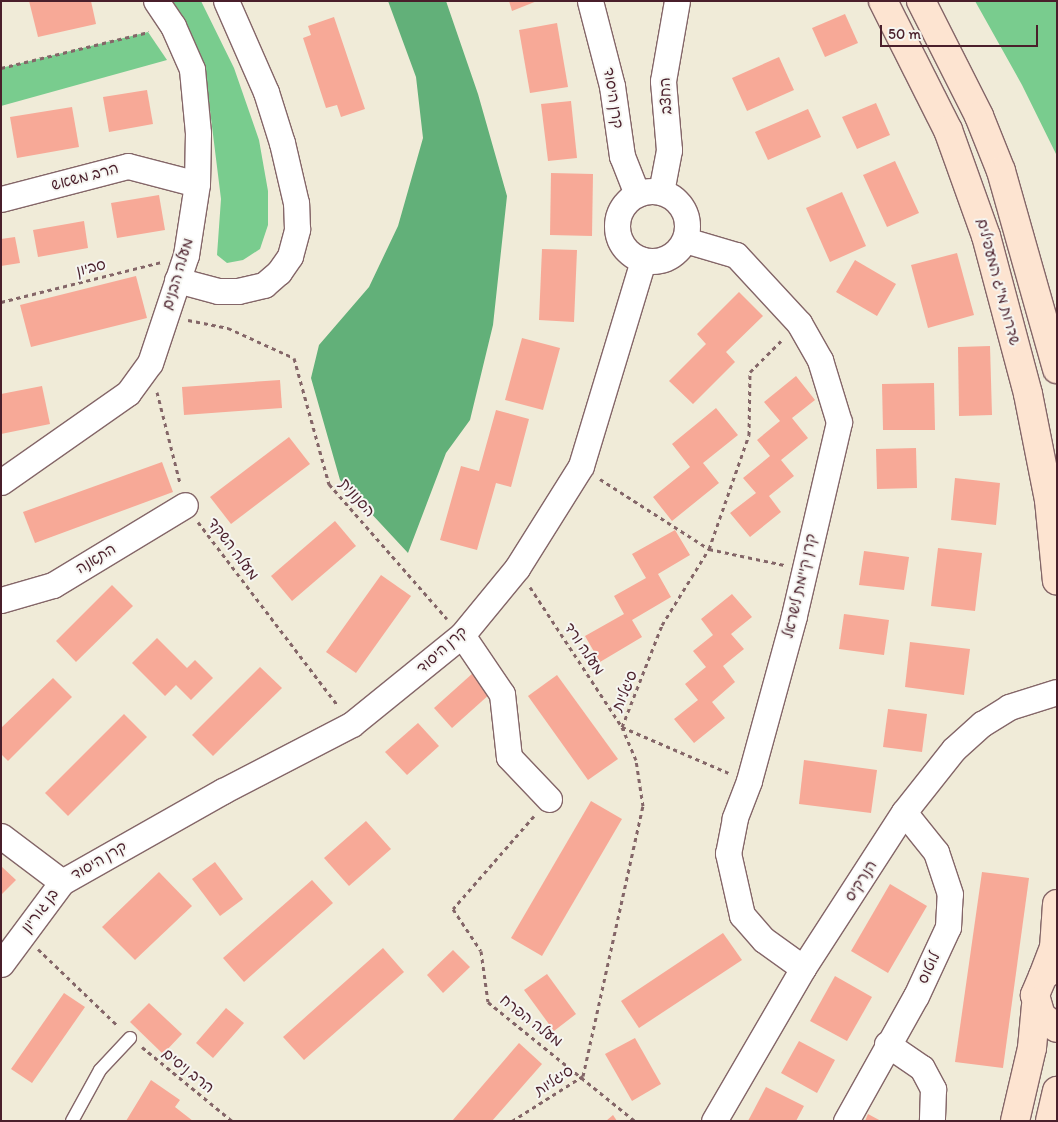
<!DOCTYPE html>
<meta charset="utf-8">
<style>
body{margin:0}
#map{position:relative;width:1058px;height:1122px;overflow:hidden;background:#f0ebd8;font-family:Itim,"Playpen Sans Hebrew",sans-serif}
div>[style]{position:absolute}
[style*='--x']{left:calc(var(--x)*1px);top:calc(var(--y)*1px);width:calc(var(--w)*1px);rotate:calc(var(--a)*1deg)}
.green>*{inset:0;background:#79cc8e}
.forest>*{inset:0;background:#62b079}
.building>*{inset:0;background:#f7a997}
.path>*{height:3px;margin-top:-1.5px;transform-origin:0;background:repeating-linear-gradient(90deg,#846668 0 4px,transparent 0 8px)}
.roads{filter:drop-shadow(1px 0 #846668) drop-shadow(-1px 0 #846668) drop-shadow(0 1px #846668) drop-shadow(0 -1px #846668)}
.lane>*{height:12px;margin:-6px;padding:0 6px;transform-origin:6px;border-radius:6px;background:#fff}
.street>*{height:25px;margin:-12.5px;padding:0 12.5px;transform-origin:12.5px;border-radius:12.5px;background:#fff}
.street>.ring{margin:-12.5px;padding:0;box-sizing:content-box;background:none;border:25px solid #fff;border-radius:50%}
.secondary>*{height:28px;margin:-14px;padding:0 14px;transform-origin:14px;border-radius:14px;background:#fde4d1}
span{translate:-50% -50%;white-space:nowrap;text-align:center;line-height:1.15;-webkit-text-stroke:4px #f6f6f2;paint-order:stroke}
.street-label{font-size:15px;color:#4a1f2b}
.frame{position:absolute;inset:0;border:2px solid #4a1f2b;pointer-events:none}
.scale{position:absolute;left:880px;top:25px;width:158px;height:22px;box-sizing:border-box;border:2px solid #4a1f2b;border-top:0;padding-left:6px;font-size:15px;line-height:18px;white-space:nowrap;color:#4a1f2b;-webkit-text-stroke:4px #f6f6f2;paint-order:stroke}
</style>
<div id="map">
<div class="green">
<i style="clip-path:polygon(171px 1px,201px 1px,234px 68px,259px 140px,268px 191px,268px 225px,260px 249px,243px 260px,227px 263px,217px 255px,221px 199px,205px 70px,185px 24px)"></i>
<i style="clip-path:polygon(975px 1px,1057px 1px,1057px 156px,1022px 85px)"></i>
<i style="clip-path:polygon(148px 32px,167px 60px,1px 106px,1px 68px)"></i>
</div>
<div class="forest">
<i style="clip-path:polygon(388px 1px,446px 1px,478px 94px,507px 196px,493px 325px,470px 420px,446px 453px,408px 553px,340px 480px,311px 378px,319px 345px,369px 287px,398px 226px,423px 138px,416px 77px)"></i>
</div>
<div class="building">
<i style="clip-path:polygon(29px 1px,91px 1px,96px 24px,38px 37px)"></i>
<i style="clip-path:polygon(509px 1px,537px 1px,512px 11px)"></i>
<i style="clip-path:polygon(845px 14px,858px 43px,825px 57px,812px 28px)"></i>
<i style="clip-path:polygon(334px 17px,365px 109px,341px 117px,337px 105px,326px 108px,303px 38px,311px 35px,308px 26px)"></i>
<i style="clip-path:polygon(557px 23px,568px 87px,530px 93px,519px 30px)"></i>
<i style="clip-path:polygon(779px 57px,794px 90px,747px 111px,732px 78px)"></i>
<i style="clip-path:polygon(147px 90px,153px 124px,109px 132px,103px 97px)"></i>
<i style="clip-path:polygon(571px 101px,577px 158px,548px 161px,541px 104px)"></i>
<i style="clip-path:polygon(876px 103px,890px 135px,857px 149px,842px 117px)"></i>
<i style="clip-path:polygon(72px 107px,79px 147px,17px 158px,10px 117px)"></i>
<i style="clip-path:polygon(808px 109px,821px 137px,768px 160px,755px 132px)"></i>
<i style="clip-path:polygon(895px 161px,919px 213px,887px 227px,863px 175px)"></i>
<i style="clip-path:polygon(551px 173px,593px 174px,592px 236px,550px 235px)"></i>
<i style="clip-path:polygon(842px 192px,866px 246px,830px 262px,806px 208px)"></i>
<i style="clip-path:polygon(159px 195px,165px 230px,117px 238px,111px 203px)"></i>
<i style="clip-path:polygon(84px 221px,88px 248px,38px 257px,33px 230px)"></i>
<i style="clip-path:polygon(15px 237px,20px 263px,1px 266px,1px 239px)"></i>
<i style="clip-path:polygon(542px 249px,577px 250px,574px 322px,539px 320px)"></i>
<i style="clip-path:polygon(957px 253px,974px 315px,928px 328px,911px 265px)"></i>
<i style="clip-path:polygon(855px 260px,896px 284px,877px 316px,836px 292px)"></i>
<i style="clip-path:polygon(136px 276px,147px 318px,31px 347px,20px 305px)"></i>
<i style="clip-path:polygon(739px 292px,763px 316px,726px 352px,735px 362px,693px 404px,669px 381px,706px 344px,697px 334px)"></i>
<i style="clip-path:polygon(522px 338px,560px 348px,543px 410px,505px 400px)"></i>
<i style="clip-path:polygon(990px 346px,992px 415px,959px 416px,958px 347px)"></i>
<i style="clip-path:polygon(796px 376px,815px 400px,792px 418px,808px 438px,781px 460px,794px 476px,769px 496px,781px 512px,750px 537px,730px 513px,756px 493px,743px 478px,770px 456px,757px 440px,780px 421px,764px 402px)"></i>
<i style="clip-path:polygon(280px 380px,282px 408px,184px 415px,182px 387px)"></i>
<i style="clip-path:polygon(934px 383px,935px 430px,883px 430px,882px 384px)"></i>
<i style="clip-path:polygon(42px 386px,50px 424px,1px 434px,1px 394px)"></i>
<i style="clip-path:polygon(716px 408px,738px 435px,703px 463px,719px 483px,672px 521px,653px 497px,690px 467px,672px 444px)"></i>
<i style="clip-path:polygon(496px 410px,529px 419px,511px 487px,496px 483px,477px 550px,440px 540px,461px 466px,479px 471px)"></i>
<i style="clip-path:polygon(289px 437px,310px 464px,231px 524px,210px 497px)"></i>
<i style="clip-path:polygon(916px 448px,917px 488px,877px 489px,876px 449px)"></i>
<i style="clip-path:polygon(162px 462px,173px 492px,35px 543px,23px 512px)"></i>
<i style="clip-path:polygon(955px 478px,1000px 483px,996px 525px,951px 520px)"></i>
<i style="clip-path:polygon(335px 521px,356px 546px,292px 601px,271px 576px)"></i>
<i style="clip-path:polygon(675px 530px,690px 555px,658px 574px,671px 597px,632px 620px,642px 637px,600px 662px,585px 636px,624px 614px,614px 596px,646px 578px,632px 554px)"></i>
<i style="clip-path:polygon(938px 548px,982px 553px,975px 611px,931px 606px)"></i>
<i style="clip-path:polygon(864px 551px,909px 557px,904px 590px,859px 585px)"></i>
<i style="clip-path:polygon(381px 575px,411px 596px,356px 673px,326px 652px)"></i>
<i style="clip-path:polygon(112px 585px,133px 606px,76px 662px,56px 641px)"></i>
<i style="clip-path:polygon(732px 594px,752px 617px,731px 634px,744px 649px,723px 666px,735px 682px,712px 702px,725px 718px,694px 743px,674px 719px,698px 700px,685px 684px,706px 667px,693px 651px,713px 635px,701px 619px)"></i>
<i style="clip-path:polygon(844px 614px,889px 620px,884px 655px,839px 649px)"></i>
<i style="clip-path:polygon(157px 638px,187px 668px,195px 660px,213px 678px,191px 700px,176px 685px,165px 696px,132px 663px)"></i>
<i style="clip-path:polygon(910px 642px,970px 649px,964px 695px,905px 687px)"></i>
<i style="clip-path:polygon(260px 667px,282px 688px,213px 756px,192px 735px)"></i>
<i style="clip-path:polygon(473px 673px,491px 693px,452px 728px,434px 708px)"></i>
<i style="clip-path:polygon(557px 675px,618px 759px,588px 780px,528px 696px)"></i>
<i style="clip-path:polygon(53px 678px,72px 697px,8px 761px,1px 754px,1px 728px)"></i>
<i style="clip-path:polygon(888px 709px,927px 714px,922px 752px,883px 747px)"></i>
<i style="clip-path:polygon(124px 714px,147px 737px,68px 816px,45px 793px)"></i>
<i style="clip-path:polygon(418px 723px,439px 746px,407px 775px,385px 752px)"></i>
<i style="clip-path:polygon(804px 760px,877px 770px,871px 813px,799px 804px)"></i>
<i style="clip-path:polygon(591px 801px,622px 819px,542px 956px,511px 938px)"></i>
<i style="clip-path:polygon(366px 821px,391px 849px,349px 886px,324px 858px)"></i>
<i style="clip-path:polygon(215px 862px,243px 899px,220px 916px,192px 879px)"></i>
<i style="clip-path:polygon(1px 866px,16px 880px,1px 895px)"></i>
<i style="clip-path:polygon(159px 872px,192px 906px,135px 960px,102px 927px)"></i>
<i style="clip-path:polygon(982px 872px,1029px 878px,1003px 1068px,955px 1062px)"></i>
<i style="clip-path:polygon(312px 880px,333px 903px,244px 982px,223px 958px)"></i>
<i style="clip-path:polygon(890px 884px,927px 906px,888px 973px,851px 951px)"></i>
<i style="clip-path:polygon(723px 933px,742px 960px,639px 1028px,621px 1001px)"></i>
<i style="clip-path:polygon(383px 948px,404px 972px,304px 1060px,283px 1037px)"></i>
<i style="clip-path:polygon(453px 950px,470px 967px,443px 993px,427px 975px)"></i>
<i style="clip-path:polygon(547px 974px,576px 1014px,554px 1031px,524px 990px)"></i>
<i style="clip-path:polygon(835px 976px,872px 997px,847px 1041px,810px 1021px)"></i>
<i style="clip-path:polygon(64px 993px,85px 1007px,32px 1083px,11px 1069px)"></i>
<i style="clip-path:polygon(149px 1003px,182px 1034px,163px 1054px,130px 1022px)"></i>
<i style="clip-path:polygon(226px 1008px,244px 1023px,213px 1058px,196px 1043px)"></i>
<i style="clip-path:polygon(635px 1038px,661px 1084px,632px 1101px,605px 1054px)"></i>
<i style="clip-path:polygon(799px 1041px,835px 1060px,817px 1093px,781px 1073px)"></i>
<i style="clip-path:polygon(519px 1043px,542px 1064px,492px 1121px,452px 1121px)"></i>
<i style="clip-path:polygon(151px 1080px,180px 1100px,175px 1107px,193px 1121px,126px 1121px)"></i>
<i style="clip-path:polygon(766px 1087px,804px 1106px,796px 1121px,748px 1121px)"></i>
<i style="clip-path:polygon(868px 1114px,881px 1121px,865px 1121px)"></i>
<i style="clip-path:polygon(613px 1115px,617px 1121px,606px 1121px)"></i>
</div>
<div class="path">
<i style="--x:1;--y:68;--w:152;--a:-13.7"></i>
<i style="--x:1;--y:302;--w:165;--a:-14"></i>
<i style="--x:188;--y:320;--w:41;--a:11.3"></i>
<i style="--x:228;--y:328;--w:72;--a:24.4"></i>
<i style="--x:294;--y:358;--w:131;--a:74.5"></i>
<i style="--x:329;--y:484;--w:179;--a:48.8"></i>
<i style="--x:157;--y:392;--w:94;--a:75.8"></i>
<i style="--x:600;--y:479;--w:130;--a:32.7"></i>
<i style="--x:709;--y:549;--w:77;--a:12"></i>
<i style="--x:198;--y:522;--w:231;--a:52.7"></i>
<i style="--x:530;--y:587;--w:168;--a:56.7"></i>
<i style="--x:622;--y:727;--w:116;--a:23.3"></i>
<i style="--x:534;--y:816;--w:123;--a:131.1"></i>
<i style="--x:453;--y:909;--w:50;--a:56.3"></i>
<i style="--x:481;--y:951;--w:51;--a:82.2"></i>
<i style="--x:488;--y:1002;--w:189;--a:39"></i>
<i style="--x:38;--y:949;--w:111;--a:43.9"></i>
<i style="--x:142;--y:1047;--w:117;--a:39.4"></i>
<i style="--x:512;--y:1121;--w:84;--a:-32.4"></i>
<i style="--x:583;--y:1076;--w:277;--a:-77.5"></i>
<i style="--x:643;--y:806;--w:47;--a:-98.7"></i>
<i style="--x:636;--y:760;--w:36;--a:-113"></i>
<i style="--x:622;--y:727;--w:110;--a:-68.6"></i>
<i style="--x:662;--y:625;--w:89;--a:-58.3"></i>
<i style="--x:709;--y:549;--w:121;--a:-70.7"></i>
<i style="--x:749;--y:435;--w:63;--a:-89.1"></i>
<i style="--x:750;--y:372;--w:45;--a:-45"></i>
</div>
<div class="roads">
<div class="lane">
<i style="--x:72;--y:1121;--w:58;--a:-61.2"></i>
<i style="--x:100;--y:1070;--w:44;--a:-46.8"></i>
</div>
<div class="street">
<i style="--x:590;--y:1;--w:88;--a:75.5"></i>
<i style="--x:612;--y:86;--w:71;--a:81.9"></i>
<i style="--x:622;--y:156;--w:41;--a:68.5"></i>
<i class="ring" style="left:617px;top:191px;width:45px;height:45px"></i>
<i style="--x:661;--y:192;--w:43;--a:-79.2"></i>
<i style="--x:669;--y:150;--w:69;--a:-95"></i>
<i style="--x:663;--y:81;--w:81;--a:-80.1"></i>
<i style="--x:1;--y:199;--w:131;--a:-14.6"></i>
<i style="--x:128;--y:166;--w:71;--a:14.6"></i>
<i style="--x:685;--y:240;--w:53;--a:16.4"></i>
<i style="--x:736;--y:255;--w:93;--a:47.2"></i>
<i style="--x:799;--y:323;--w:43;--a:60.4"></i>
<i style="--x:820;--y:360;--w:65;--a:73"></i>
<i style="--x:839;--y:422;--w:199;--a:103.1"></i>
<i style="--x:794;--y:616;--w:171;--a:105.3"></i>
<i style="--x:749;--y:781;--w:40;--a:111"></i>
<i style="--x:735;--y:818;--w:36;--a:101"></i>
<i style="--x:728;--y:853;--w:64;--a:77.3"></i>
<i style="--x:742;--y:915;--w:33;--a:49"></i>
<i style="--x:764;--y:940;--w:48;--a:35.7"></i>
<i style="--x:177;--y:280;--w:42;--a:15"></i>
<i style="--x:218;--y:291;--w:20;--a:0"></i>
<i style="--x:238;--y:291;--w:27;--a:-13"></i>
<i style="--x:264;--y:285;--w:20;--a:-41"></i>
<i style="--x:279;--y:272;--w:19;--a:-55"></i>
<i style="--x:290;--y:256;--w:28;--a:-75"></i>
<i style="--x:297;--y:229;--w:26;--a:-92"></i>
<i style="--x:296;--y:203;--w:62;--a:-103.1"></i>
<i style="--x:282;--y:143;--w:53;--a:-107.4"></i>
<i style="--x:266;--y:92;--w:99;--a:-113.7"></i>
<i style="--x:1;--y:482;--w:155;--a:-35"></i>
<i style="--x:128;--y:393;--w:37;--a:-54"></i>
<i style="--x:150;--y:363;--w:114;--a:-71.6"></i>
<i style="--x:186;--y:255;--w:72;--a:-81.2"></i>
<i style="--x:197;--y:184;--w:51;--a:-88.9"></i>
<i style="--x:198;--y:133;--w:64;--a:-95.4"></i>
<i style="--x:192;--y:69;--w:47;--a:-113.8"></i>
<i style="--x:173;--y:26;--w:30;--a:-124"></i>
<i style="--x:1;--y:600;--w:54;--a:-16.1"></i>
<i style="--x:53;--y:585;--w:154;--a:-31.2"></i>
<i style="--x:462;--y:635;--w:71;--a:55.9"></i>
<i style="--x:502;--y:694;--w:63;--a:83.7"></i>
<i style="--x:509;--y:757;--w:58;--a:46.4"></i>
<i style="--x:1;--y:836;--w:76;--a:37"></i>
<i style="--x:1;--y:964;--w:102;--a:-53.4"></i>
<i style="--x:62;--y:882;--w:185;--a:-29.5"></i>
<i style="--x:223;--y:791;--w:145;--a:-27.4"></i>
<i style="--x:352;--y:724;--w:141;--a:-39"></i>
<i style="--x:462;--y:635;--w:87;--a:-50.6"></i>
<i style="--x:517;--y:568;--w:120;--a:-57.9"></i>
<i style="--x:581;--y:466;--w:215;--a:-73.2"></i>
<i style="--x:887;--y:1044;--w:42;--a:34.4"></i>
<i style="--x:922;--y:1068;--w:24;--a:62"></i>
<i style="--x:933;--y:1089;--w:32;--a:92"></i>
<i style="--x:714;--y:1121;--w:177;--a:-59.8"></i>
<i style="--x:803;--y:968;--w:186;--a:-57.1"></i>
<i style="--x:904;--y:812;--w:80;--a:-51.6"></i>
<i style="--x:954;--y:749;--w:38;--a:-42"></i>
<i style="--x:982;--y:724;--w:32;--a:-32"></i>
<i style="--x:1009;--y:707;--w:50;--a:-17.4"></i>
<i style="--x:846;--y:1121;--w:143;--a:-60.8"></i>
<i style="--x:916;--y:996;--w:76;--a:-65.1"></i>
<i style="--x:948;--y:927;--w:33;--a:-87"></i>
<i style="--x:950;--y:894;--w:44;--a:-108.4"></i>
<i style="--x:936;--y:852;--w:51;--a:-128.7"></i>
</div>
<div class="secondary">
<i style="--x:883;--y:1;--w:144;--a:63.3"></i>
<i style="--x:948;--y:130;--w:113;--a:70.3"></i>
<i style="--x:986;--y:236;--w:163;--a:75.1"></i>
<i style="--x:1028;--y:394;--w:108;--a:78.8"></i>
<i style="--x:1049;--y:500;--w:81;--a:84.4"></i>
<i style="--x:921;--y:1;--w:129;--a:63.2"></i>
<i style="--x:979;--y:116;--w:59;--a:68.2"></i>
<i style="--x:1001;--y:171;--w:206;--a:74.2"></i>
<i style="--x:1057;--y:966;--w:17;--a:144"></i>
<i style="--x:1043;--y:976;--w:21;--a:113"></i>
<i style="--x:1035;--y:995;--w:22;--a:74"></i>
<i style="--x:1041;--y:1016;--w:20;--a:37"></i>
<i style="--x:1043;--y:976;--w:30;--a:-69"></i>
<i style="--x:1054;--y:948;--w:44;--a:-86.1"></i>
<i style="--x:1015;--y:1121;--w:75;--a:-76.9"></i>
<i style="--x:1032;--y:1048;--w:43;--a:-84.7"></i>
<i style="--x:1050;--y:1121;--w:31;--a:-77"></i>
</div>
</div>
<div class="street-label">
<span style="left:666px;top:96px;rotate:-93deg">החצב</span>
<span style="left:613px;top:98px;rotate:81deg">קרן היסוד</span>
<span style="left:85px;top:177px;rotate:-15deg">הרב משאש</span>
<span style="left:91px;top:268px;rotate:-14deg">סביון</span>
<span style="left:178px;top:274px;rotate:-73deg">מעלה הבנים</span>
<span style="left:998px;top:282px;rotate:75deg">שדרות מ"ג המעפילים</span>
<span style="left:357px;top:498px;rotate:49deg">הסנונית</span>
<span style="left:233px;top:549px;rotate:53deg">מעלה השקד</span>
<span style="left:96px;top:559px;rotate:-31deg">התאנה</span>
<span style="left:800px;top:586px;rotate:-77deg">קרן קיימת לישראל</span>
<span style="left:584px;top:649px;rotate:56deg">מעלה ורד</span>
<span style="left:442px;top:650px;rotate:-42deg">קרן היסוד</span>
<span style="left:625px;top:691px;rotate:-67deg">סיגליות</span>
<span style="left:99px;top:861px;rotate:-30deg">קרן היסוד</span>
<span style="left:861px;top:881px;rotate:-57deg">הנרקיס</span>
<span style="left:40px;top:911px;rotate:-53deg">בן גוריון</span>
<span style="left:929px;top:968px;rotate:-65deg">לוטוס</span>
<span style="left:531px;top:1021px;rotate:38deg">מעלה הפרח</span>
<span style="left:188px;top:1071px;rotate:39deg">הרב ניסים</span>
<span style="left:554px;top:1081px;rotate:-33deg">סיגליות</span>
</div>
<div class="frame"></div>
<div class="scale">50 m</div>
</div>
